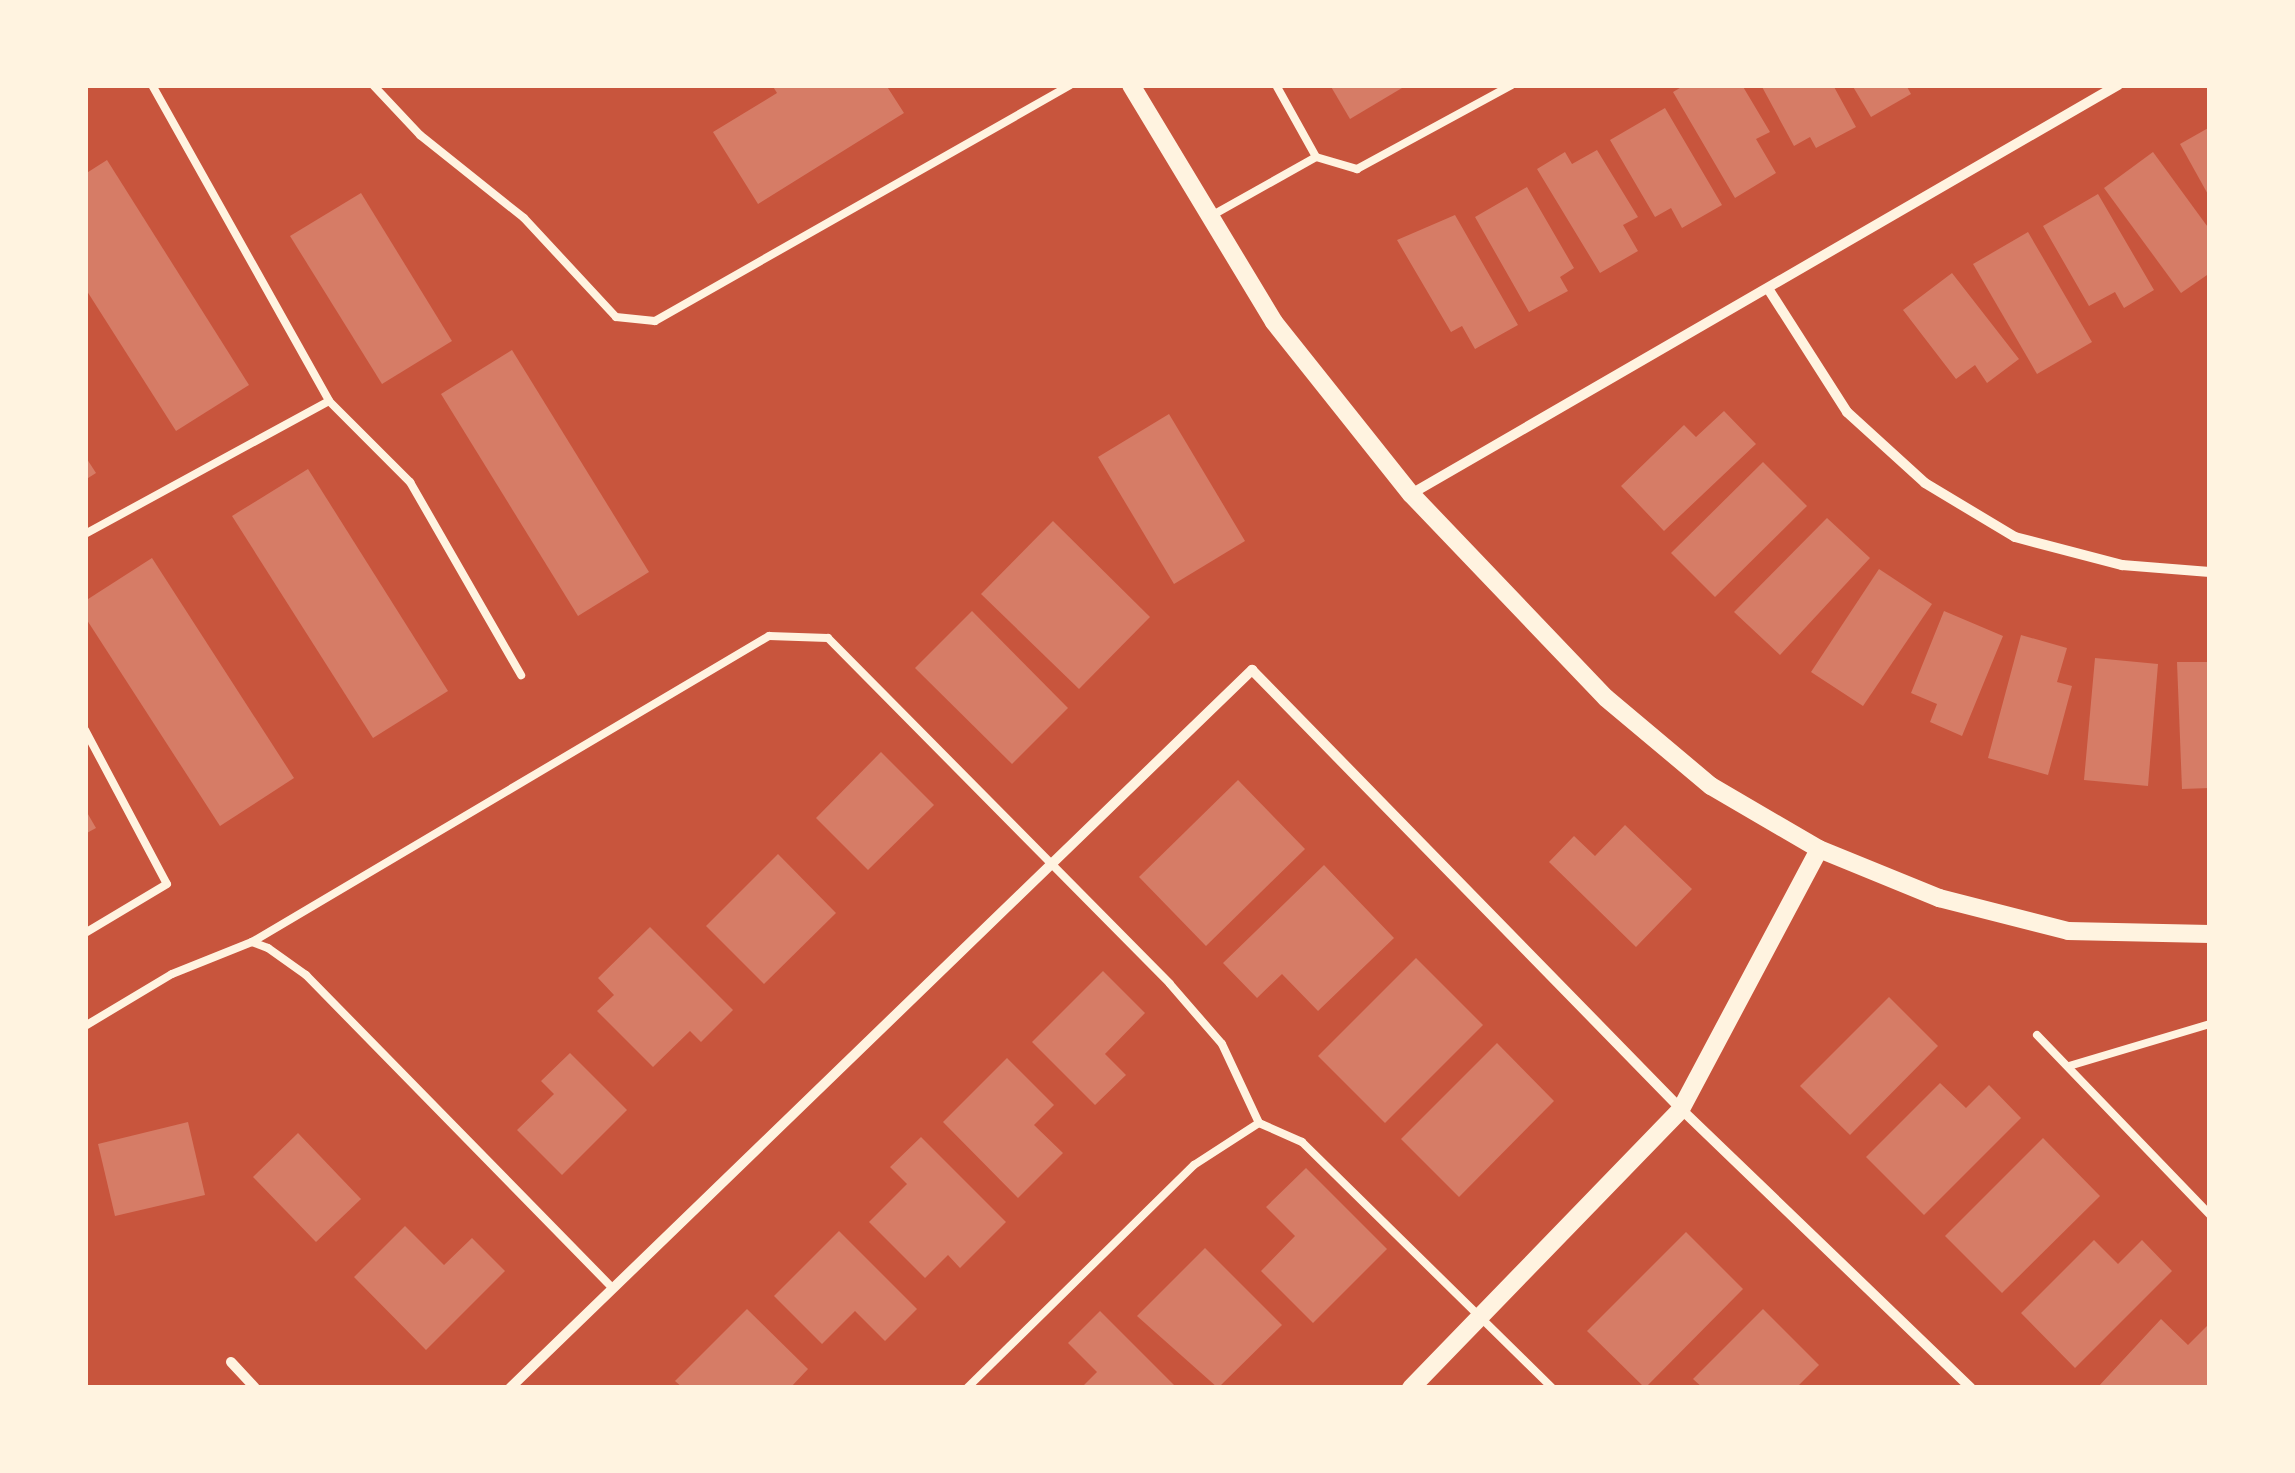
<!DOCTYPE html>
<style>
body{margin:0}
#map{position:relative;width:2295px;height:1473px;overflow:hidden;background:#c8553d;font-family:Ubuntu,sans-serif}
div>[style]{position:absolute}
[style*='--x']{left:calc(var(--x)*1px);top:calc(var(--y)*1px);width:calc(var(--w)*1px);rotate:calc(var(--a)*1deg)}
.building>*{inset:0;background:#d67c66}
.service>*{height:8px;margin:-4px;padding:0 4px;transform-origin:4px;border-radius:4px;background:#fff3e0}
.minor>*{height:10px;margin:-5px;padding:0 5px;transform-origin:5px;border-radius:5px;background:#fff3e0}
.tertiary>*{height:18px;margin:-9px;padding:0 9px;transform-origin:9px;border-radius:9px;background:#fff3e0}
span{translate:-50% -50%;white-space:nowrap;text-align:center;line-height:1.15;-webkit-text-stroke:10px #fff3e0;paint-order:stroke}
.frame{position:absolute;inset:0;border:88px solid #fff3e0;pointer-events:none}
</style>
<div id="map">
<div class="building">
<i style="clip-path:polygon(772px 85px,886px 85px,904px 113px,758px 204px,713px 132px,777px 93px)"></i>
<i style="clip-path:polygon(1330px 85px,1407px 85px,1350px 119px)"></i>
<i style="clip-path:polygon(1685px 85px,1742px 85px,1770px 132px,1756px 139px,1776px 173px,1735px 198px,1673px 92px)"></i>
<i style="clip-path:polygon(1761px 85px,1833px 85px,1856px 127px,1816px 148px,1810px 137px,1794px 146px)"></i>
<i style="clip-path:polygon(1852px 85px,1906px 85px,1911px 94px,1871px 117px)"></i>
<i style="clip-path:polygon(1665px 108px,1722px 205px,1682px 228px,1671px 208px,1655px 217px,1610px 140px)"></i>
<i style="clip-path:polygon(2210px 127px,2210px 198px,2180px 144px)"></i>
<i style="clip-path:polygon(1597px 150px,1638px 217px,1623px 225px,1638px 251px,1600px 273px,1537px 169px,1565px 152px,1572px 164px)"></i>
<i style="clip-path:polygon(2153px 152px,2210px 230px,2210px 273px,2181px 293px,2104px 188px)"></i>
<i style="clip-path:polygon(107px 160px,249px 385px,176px 431px,85px 288px,85px 174px)"></i>
<i style="clip-path:polygon(1527px 187px,1574px 268px,1560px 277px,1568px 291px,1529px 312px,1475px 217px)"></i>
<i style="clip-path:polygon(361px 193px,452px 341px,382px 384px,290px 236px)"></i>
<i style="clip-path:polygon(2098px 194px,2154px 290px,2124px 308px,2115px 292px,2089px 306px,2043px 226px)"></i>
<i style="clip-path:polygon(1455px 215px,1518px 325px,1475px 349px,1462px 326px,1451px 332px,1397px 240px)"></i>
<i style="clip-path:polygon(2028px 232px,2092px 342px,2037px 374px,1973px 264px)"></i>
<i style="clip-path:polygon(1952px 273px,2019px 359px,1987px 383px,1975px 365px,1956px 379px,1903px 310px)"></i>
<i style="clip-path:polygon(512px 350px,649px 572px,578px 616px,441px 394px)"></i>
<i style="clip-path:polygon(1724px 411px,1756px 444px,1664px 531px,1621px 486px,1684px 425px,1696px 437px)"></i>
<i style="clip-path:polygon(1169px 414px,1245px 541px,1174px 584px,1098px 457px)"></i>
<i style="clip-path:polygon(85px 456px,96px 473px,85px 480px)"></i>
<i style="clip-path:polygon(1763px 462px,1807px 506px,1715px 597px,1671px 553px)"></i>
<i style="clip-path:polygon(308px 469px,448px 691px,373px 738px,232px 516px)"></i>
<i style="clip-path:polygon(1827px 518px,1870px 558px,1780px 655px,1734px 612px)"></i>
<i style="clip-path:polygon(1053px 521px,1150px 617px,1079px 689px,981px 594px)"></i>
<i style="clip-path:polygon(152px 558px,294px 778px,220px 826px,85px 617px,85px 601px)"></i>
<i style="clip-path:polygon(1879px 569px,1932px 604px,1863px 706px,1811px 672px)"></i>
<i style="clip-path:polygon(972px 611px,1068px 708px,1012px 764px,915px 668px)"></i>
<i style="clip-path:polygon(1944px 611px,2003px 636px,1962px 736px,1930px 722px,1937px 704px,1911px 693px)"></i>
<i style="clip-path:polygon(2021px 635px,2067px 648px,2057px 682px,2072px 686px,2048px 775px,1988px 758px)"></i>
<i style="clip-path:polygon(2095px 658px,2158px 664px,2148px 786px,2084px 780px)"></i>
<i style="clip-path:polygon(2177px 662px,2210px 662px,2210px 788px,2182px 789px)"></i>
<i style="clip-path:polygon(881px 752px,934px 805px,868px 870px,816px 818px)"></i>
<i style="clip-path:polygon(1238px 780px,1305px 849px,1206px 946px,1139px 877px)"></i>
<i style="clip-path:polygon(85px 809px,96px 828px,85px 834px)"></i>
<i style="clip-path:polygon(1625px 825px,1692px 889px,1636px 947px,1549px 862px,1574px 836px,1595px 856px)"></i>
<i style="clip-path:polygon(778px 854px,836px 913px,764px 984px,706px 926px)"></i>
<i style="clip-path:polygon(1324px 865px,1394px 938px,1318px 1011px,1282px 974px,1257px 998px,1223px 963px)"></i>
<i style="clip-path:polygon(650px 927px,733px 1010px,701px 1042px,690px 1031px,653px 1067px,597px 1011px,614px 995px,598px 978px)"></i>
<i style="clip-path:polygon(1416px 958px,1483px 1025px,1385px 1123px,1318px 1056px)"></i>
<i style="clip-path:polygon(1103px 971px,1145px 1013px,1105px 1054px,1126px 1075px,1095px 1105px,1032px 1042px)"></i>
<i style="clip-path:polygon(1889px 997px,1938px 1046px,1850px 1135px,1800px 1086px)"></i>
<i style="clip-path:polygon(1497px 1043px,1554px 1101px,1459px 1197px,1401px 1139px)"></i>
<i style="clip-path:polygon(570px 1053px,627px 1110px,562px 1175px,517px 1130px,554px 1094px,541px 1081px)"></i>
<i style="clip-path:polygon(1007px 1058px,1054px 1105px,1034px 1125px,1063px 1153px,1018px 1198px,943px 1122px)"></i>
<i style="clip-path:polygon(1940px 1083px,1966px 1108px,1989px 1085px,2021px 1118px,1924px 1215px,1866px 1157px)"></i>
<i style="clip-path:polygon(188px 1122px,205px 1195px,115px 1216px,98px 1144px)"></i>
<i style="clip-path:polygon(298px 1133px,361px 1199px,316px 1242px,253px 1177px)"></i>
<i style="clip-path:polygon(921px 1137px,1006px 1222px,960px 1268px,948px 1255px,925px 1278px,869px 1222px,907px 1184px,890px 1167px)"></i>
<i style="clip-path:polygon(2043px 1138px,2100px 1196px,2002px 1293px,1945px 1236px)"></i>
<i style="clip-path:polygon(1306px 1168px,1387px 1249px,1313px 1323px,1261px 1271px,1295px 1236px,1266px 1207px)"></i>
<i style="clip-path:polygon(405px 1226px,444px 1265px,472px 1238px,505px 1271px,426px 1350px,354px 1277px)"></i>
<i style="clip-path:polygon(839px 1231px,917px 1309px,885px 1341px,855px 1311px,822px 1344px,774px 1296px)"></i>
<i style="clip-path:polygon(1686px 1232px,1743px 1289px,1645px 1388px,1587px 1331px)"></i>
<i style="clip-path:polygon(2094px 1240px,2118px 1264px,2142px 1240px,2172px 1271px,2075px 1368px,2021px 1313px)"></i>
<i style="clip-path:polygon(1205px 1248px,1282px 1325px,1218px 1388px,1137px 1316px)"></i>
<i style="clip-path:polygon(747px 1309px,808px 1369px,790px 1388px,683px 1388px,675px 1381px)"></i>
<i style="clip-path:polygon(1763px 1309px,1819px 1365px,1796px 1388px,1703px 1388px,1693px 1379px)"></i>
<i style="clip-path:polygon(1100px 1311px,1177px 1388px,1081px 1388px,1097px 1372px,1068px 1343px)"></i>
<i style="clip-path:polygon(2161px 1319px,2188px 1345px,2210px 1323px,2210px 1388px,2097px 1388px)"></i>
</div>
<div class="service">
<i style="--x:152;--y:85;--w:362;--a:60.7"></i>
<i style="--x:329;--y:401;--w:115;--a:45"></i>
<i style="--x:410;--y:482;--w:223;--a:60.1"></i>
<i style="--x:373;--y:85;--w:69;--a:46.8"></i>
<i style="--x:420;--y:135;--w:133;--a:38.6"></i>
<i style="--x:524;--y:218;--w:135;--a:47.1"></i>
<i style="--x:616;--y:317;--w:39;--a:6"></i>
<i style="--x:655;--y:321;--w:477;--a:-29.6"></i>
<i style="--x:1276;--y:85;--w:82;--a:60.9"></i>
<i style="--x:1211;--y:216;--w:120;--a:-29.3"></i>
<i style="--x:1316;--y:157;--w:43;--a:16.3"></i>
<i style="--x:1357;--y:169;--w:176;--a:-28.5"></i>
<i style="--x:85;--y:534;--w:278;--a:-28.6"></i>
<i style="--x:85;--y:730;--w:174;--a:62"></i>
<i style="--x:167;--y:884;--w:96;--a:149.1"></i>
<i style="--x:252;--y:942;--w:601;--a:-30.62"></i>
<i style="--x:769;--y:636;--w:59;--a:1.9"></i>
<i style="--x:828;--y:638;--w:486;--a:45.3"></i>
<i style="--x:1170;--y:984;--w:79;--a:49.1"></i>
<i style="--x:1222;--y:1044;--w:87;--a:64.9"></i>
<i style="--x:1259;--y:1123;--w:47;--a:23.8"></i>
<i style="--x:1302;--y:1142;--w:351;--a:44.5"></i>
<i style="--x:85;--y:1026;--w:101;--a:-30.9"></i>
<i style="--x:172;--y:974;--w:86;--a:-21.8"></i>
<i style="--x:252;--y:942;--w:17;--a:21"></i>
<i style="--x:268;--y:948;--w:47;--a:35.4"></i>
<i style="--x:306;--y:975;--w:438;--a:45.6"></i>
<i style="--x:2037;--y:1035;--w:250;--a:46.1"></i>
<i style="--x:2069;--y:1066;--w:147;--a:-16.6"></i>
<i style="--x:967;--y:1388;--w:318;--a:-44.5"></i>
<i style="--x:1194;--y:1165;--w:77;--a:-32.9"></i>
</div>
<div class="minor">
<i style="--x:1769;--y:290;--w:145;--a:57.4"></i>
<i style="--x:1847;--y:412;--w:105;--a:42.3"></i>
<i style="--x:1925;--y:483;--w:105;--a:31"></i>
<i style="--x:2015;--y:537;--w:111;--a:14.7"></i>
<i style="--x:2122;--y:565;--w:88;--a:4.5"></i>
<i style="--x:1411;--y:494;--w:817;--a:-30.05"></i>
<i style="--x:231;--y:1362;--w:35;--a:47"></i>
<i style="--x:510;--y:1388;--w:1033;--a:-44.06"></i>
<i style="--x:1252;--y:670;--w:614;--a:45.66"></i>
<i style="--x:1681;--y:1109;--w:402;--a:43.9"></i>
</div>
<div class="tertiary">
<i style="--x:1131;--y:85;--w:277;--a:58.9"></i>
<i style="--x:1274;--y:322;--w:220;--a:51.5"></i>
<i style="--x:1411;--y:494;--w:282;--a:46.3"></i>
<i style="--x:1606;--y:698;--w:137;--a:40"></i>
<i style="--x:1711;--y:786;--w:125;--a:30.3"></i>
<i style="--x:1819;--y:849;--w:130;--a:22.2"></i>
<i style="--x:1939;--y:898;--w:133;--a:14.3"></i>
<i style="--x:2068;--y:931;--w:142;--a:1.2"></i>
<i style="--x:1411;--y:1388;--w:388;--a:-45.9"></i>
<i style="--x:1681;--y:1109;--w:294;--a:-62"></i>
</div>
<div class="frame"></div>
</div>
